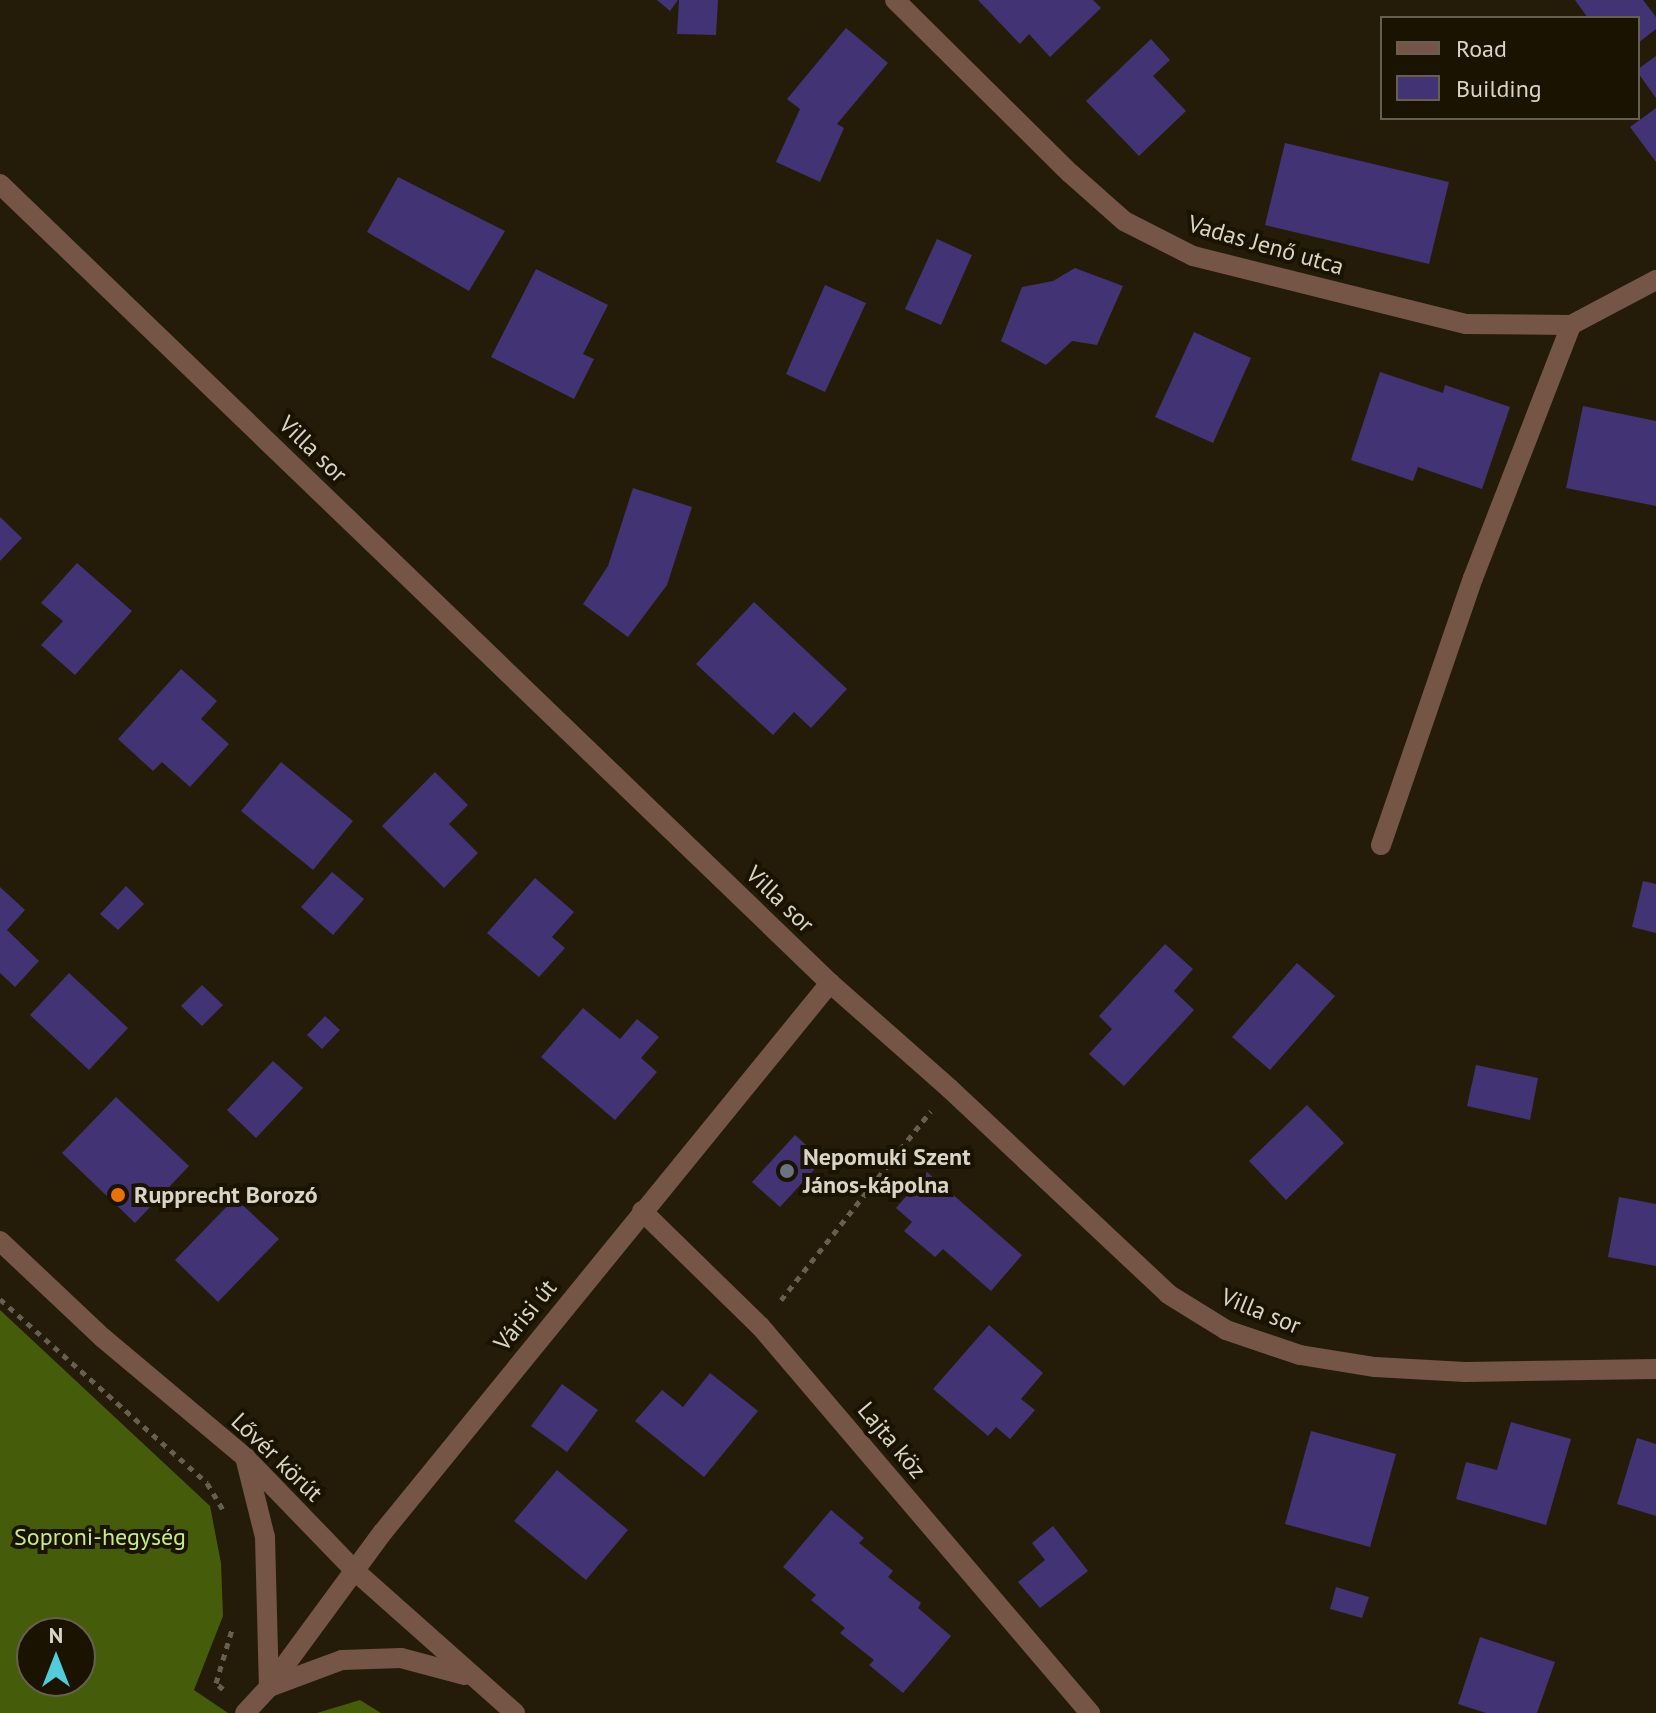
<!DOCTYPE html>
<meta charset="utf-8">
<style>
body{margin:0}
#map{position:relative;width:1656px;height:1713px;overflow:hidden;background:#241c09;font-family:"PT Sans",sans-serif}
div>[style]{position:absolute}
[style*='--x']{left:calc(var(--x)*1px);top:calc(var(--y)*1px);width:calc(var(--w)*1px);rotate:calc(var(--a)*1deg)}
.forest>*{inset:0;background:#455d0b}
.building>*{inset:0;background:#423374}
.path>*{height:5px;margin-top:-2.5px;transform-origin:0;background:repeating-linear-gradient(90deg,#676050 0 6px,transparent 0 12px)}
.minor>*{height:20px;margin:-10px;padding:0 10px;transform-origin:10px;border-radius:10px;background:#755546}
.dots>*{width:22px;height:22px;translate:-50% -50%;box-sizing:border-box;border:4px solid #1a1302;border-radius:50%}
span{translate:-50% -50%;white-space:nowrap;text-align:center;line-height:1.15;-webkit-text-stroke:8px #1a1302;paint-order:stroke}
.street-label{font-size:24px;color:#d9d4c8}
.poi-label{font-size:24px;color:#d9d4c8;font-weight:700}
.left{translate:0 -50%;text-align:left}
.park-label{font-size:24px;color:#c5ec85}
.legend{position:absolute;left:1380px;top:16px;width:260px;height:104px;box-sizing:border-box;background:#1a1302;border:2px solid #666051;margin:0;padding:10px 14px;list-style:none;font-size:24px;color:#d9d4c8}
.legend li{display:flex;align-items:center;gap:16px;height:40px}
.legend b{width:40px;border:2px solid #666051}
.north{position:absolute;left:16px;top:1617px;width:80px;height:80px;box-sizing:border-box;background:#1a1302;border:2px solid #666051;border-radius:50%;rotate:0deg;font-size:22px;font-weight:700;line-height:32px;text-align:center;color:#d9d4c8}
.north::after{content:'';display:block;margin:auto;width:28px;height:36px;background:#53cbdb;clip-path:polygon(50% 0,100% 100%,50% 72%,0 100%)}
</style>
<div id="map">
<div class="forest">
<i style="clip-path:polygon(evenodd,0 1310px,210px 1506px,221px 1563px,223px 1616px,194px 1690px,228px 1713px,0 1713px,0 1310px,32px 1633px,80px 1633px,80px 1681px,32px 1681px,32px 1633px)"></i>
<i style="clip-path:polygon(360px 1700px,381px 1713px,317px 1713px)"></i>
</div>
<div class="building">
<i style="clip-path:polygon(657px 0,678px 0,670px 11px)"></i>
<i style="clip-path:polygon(679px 0,718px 0,716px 35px,677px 34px)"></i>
<i style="clip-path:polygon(978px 0,1093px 0,1101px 8px,1050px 57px,1029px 34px,1020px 44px)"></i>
<i style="clip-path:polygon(1575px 0,1643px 0,1656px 17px,1656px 29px,1638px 43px,1638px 18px,1588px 18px)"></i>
<i style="clip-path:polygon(846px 28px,888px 63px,837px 124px,844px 128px,820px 182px,776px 162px,800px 109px,787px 99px)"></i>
<i style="clip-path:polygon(1151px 39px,1170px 60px,1153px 76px,1186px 111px,1139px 156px,1086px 101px)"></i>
<i style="clip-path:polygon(1656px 56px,1656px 98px,1638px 73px,1638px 69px)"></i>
<i style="clip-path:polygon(1656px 108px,1656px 162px,1630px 127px)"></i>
<i style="clip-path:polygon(1285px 143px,1449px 182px,1429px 264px,1265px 225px)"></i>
<i style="clip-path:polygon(398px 177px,505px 231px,469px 291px,367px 232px)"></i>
<i style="clip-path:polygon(937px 239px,972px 255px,941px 325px,905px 309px)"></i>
<i style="clip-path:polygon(1075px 268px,1123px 286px,1097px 345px,1072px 341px,1046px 365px,1001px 341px,1022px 287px,1053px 281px)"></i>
<i style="clip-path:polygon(536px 269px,608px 305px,583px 354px,594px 359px,574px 399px,491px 357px)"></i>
<i style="clip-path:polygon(825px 285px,866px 303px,825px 392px,786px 374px)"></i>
<i style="clip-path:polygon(1194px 332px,1251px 358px,1213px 443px,1155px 417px)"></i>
<i style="clip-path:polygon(1380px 372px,1443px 393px,1445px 385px,1510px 407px,1482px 489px,1418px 467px,1413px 481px,1351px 460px)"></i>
<i style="clip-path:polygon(1583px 406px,1656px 421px,1656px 506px,1566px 488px)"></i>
<i style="clip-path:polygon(633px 488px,692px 507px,667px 585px,628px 637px,583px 604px,608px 566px)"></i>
<i style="clip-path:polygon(0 517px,22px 538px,0 561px)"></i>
<i style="clip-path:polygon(77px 563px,132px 611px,75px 675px,41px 645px,63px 621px,41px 603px)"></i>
<i style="clip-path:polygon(754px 602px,847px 689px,811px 728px,794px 712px,773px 735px,696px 664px)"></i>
<i style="clip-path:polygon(181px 669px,217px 701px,201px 719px,229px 744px,190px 787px,162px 762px,153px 771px,118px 739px)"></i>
<i style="clip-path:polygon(281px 762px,353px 821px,313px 870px,241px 811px)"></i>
<i style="clip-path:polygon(435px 772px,468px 805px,449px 824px,478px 853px,444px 888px,382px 826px)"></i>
<i style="clip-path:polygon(332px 872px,364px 899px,333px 935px,301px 907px)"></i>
<i style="clip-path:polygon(535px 878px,574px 912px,552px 937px,565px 948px,539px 977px,487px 933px)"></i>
<i style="clip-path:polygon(1643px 881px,1656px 884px,1656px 933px,1632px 927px)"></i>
<i style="clip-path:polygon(126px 886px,144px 904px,118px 930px,100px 914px)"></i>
<i style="clip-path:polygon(0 887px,25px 910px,7px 930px,39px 961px,15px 987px,0 973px)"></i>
<i style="clip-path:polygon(1165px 944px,1193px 969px,1174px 991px,1194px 1010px,1124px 1086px,1089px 1054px,1112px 1029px,1099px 1016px)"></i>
<i style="clip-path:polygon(1297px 963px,1335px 996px,1270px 1070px,1232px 1037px)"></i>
<i style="clip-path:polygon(69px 973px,128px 1028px,89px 1070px,30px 1015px)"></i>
<i style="clip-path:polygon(202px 985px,223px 1005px,202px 1026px,181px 1006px)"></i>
<i style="clip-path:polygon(583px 1008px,620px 1039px,637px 1019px,659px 1037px,641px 1058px,657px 1072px,615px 1120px,541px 1057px)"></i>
<i style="clip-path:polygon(325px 1016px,340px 1030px,322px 1049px,307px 1035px)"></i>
<i style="clip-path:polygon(273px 1061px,303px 1088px,256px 1138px,227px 1110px)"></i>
<i style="clip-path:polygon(1476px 1065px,1538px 1078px,1530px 1120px,1467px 1106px)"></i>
<i style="clip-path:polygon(116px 1097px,189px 1166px,135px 1223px,62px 1153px)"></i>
<i style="clip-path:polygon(1307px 1105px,1344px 1143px,1286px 1200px,1249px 1161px)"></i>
<i style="clip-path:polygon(795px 1135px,823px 1160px,780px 1207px,752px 1182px)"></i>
<i style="clip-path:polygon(927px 1172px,1022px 1255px,991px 1291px,943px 1249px,935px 1257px,904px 1231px,912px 1222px,896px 1208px)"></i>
<i style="clip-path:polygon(1619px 1197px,1656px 1204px,1656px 1266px,1608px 1257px)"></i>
<i style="clip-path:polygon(235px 1198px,279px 1239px,218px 1302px,175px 1260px)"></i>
<i style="clip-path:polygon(989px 1325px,1043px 1373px,1021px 1399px,1035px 1410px,1010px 1439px,996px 1427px,988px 1436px,933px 1389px)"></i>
<i style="clip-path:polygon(710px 1373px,758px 1411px,704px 1477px,635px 1421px,662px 1390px,683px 1407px)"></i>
<i style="clip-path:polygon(562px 1384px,598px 1410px,567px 1452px,531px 1426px)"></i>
<i style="clip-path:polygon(1511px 1422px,1571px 1439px,1546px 1525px,1456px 1499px,1466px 1462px,1497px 1470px)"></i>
<i style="clip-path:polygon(1311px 1431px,1396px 1454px,1370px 1547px,1285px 1524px)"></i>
<i style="clip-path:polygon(1637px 1438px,1656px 1444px,1656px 1516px,1617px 1504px)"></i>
<i style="clip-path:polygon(557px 1470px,628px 1530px,586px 1580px,514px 1521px)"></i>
<i style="clip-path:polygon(831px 1510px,864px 1538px,859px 1543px,893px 1571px,888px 1577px,921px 1603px,918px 1608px,951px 1636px,903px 1693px,869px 1665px,874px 1660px,840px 1633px,845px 1628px,811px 1600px,816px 1595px,783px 1567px)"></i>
<i style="clip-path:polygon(1053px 1526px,1088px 1571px,1040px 1608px,1018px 1582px,1045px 1560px,1032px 1543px)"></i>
<i style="clip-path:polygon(1336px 1587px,1369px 1597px,1362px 1618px,1330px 1609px)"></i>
<i style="clip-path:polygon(1480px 1637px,1555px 1662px,1537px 1713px,1486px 1713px,1458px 1704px)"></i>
</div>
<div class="path">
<i style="--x:0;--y:1299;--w:277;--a:41.6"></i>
<i style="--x:207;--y:1483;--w:31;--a:59"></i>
<i style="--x:781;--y:1300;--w:241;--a:-51.6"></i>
<i style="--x:223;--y:1689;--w:9;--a:-139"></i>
<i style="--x:216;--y:1683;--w:59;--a:-73.4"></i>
</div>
<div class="minor">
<i style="--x:895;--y:0;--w:246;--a:44.7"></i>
<i style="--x:1070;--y:173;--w:72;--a:41.6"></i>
<i style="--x:1124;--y:221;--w:77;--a:26.9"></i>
<i style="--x:1193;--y:256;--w:281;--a:14"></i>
<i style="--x:1466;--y:324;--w:105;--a:0.5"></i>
<i style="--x:1571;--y:325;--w:96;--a:-27.9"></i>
<i style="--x:0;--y:184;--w:1152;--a:43.91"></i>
<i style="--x:830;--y:983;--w:159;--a:41.4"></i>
<i style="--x:949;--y:1088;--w:301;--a:43.2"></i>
<i style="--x:1168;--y:1294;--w:68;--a:31.8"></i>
<i style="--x:1226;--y:1330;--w:78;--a:18.7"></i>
<i style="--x:1300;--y:1355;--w:76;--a:9.1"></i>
<i style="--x:1375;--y:1367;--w:90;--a:3.2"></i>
<i style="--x:1465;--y:1372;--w:191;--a:-0.9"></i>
<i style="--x:1381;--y:845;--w:282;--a:-71"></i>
<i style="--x:1473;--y:578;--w:271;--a:-68.8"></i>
<i style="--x:642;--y:1211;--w:165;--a:44.3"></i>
<i style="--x:760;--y:1326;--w:509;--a:49.55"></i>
<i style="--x:0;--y:1241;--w:141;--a:43.3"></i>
<i style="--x:103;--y:1338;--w:185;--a:40"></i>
<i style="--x:245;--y:1457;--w:158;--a:46"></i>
<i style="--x:355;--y:1571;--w:214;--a:41.6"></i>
<i style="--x:245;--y:1457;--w:82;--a:76"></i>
<i style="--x:265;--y:1537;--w:150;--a:88.5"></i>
<i style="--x:269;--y:1687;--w:78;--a:-20.3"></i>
<i style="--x:342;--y:1660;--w:59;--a:-1.9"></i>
<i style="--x:401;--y:1658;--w:66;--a:14.9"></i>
<i style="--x:245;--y:1713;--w:35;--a:-47"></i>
<i style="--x:269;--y:1687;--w:192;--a:-53.7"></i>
<i style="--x:383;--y:1532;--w:708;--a:-50.85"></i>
</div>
<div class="dots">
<i style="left:787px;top:1171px;background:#6b7280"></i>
<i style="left:118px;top:1195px;background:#e8710a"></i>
</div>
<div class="street-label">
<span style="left:1266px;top:245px;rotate:16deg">Vadas Jenő utca</span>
<span style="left:313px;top:449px;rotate:44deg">Villa sor</span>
<span style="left:780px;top:899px;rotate:44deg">Villa sor</span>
<span style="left:1261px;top:1311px;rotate:22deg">Villa sor</span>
<span style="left:525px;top:1315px;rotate:-51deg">Várisi út</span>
<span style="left:892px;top:1440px;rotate:50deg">Lajta köz</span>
<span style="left:277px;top:1457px;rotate:44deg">Lővér körút</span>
</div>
<div class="poi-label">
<span class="left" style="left:803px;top:1171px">Nepomuki Szent<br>János-kápolna</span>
<span class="left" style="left:134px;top:1195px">Rupprecht Borozó</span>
</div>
<div class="park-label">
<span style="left:100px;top:1537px">Soproni-hegység</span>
</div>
<ul class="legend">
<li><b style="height:10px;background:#755546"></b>Road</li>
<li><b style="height:22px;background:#423374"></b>Building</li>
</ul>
<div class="north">N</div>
</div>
